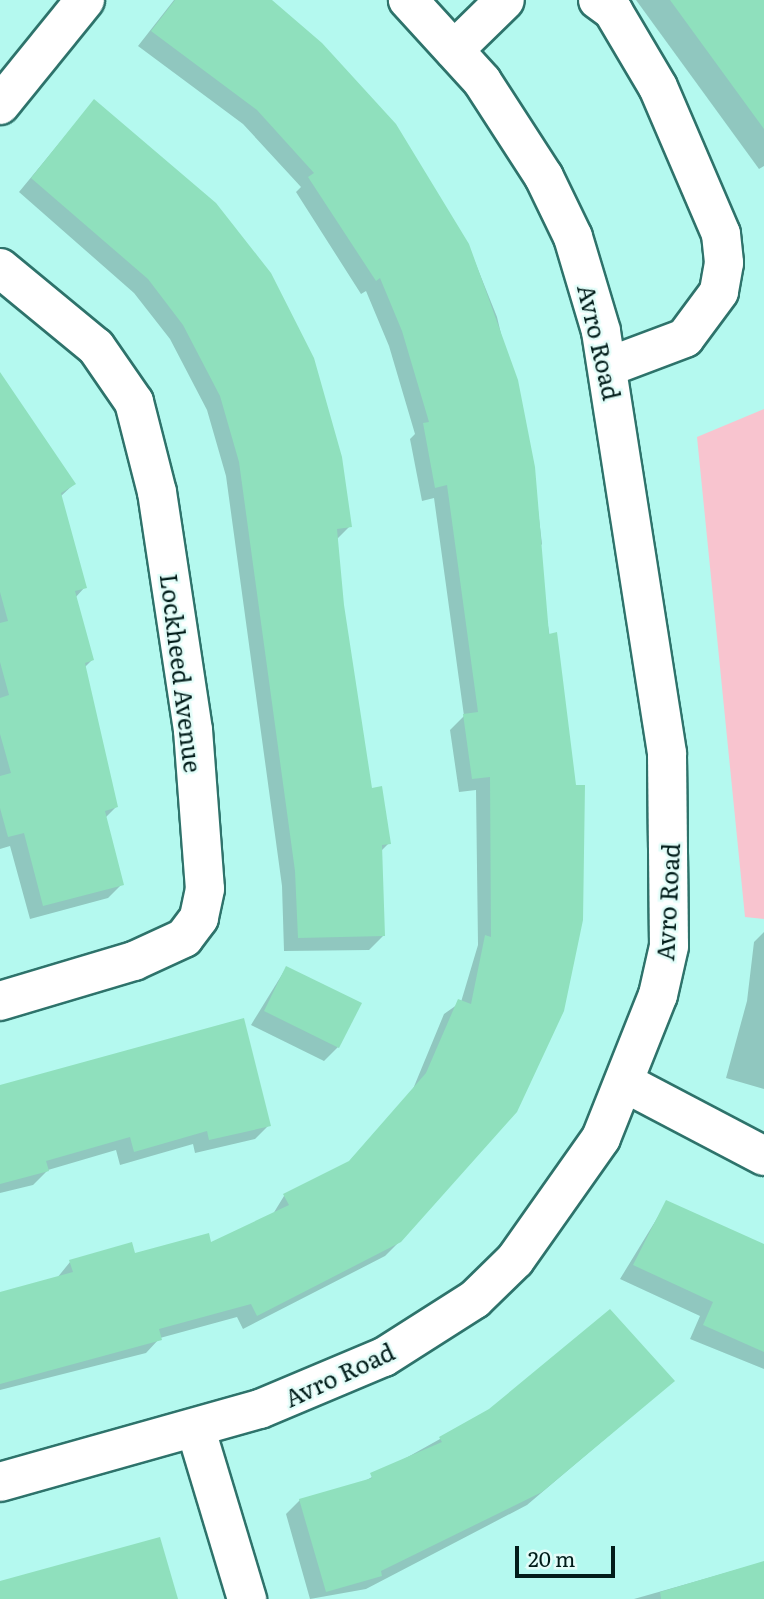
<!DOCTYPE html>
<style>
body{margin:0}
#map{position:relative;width:764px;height:1599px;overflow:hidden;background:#b4f9ef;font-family:Literata,serif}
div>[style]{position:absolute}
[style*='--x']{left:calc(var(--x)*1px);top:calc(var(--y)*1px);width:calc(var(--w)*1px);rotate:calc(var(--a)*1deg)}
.green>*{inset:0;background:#f8c4cf}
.shadow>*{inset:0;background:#0003}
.building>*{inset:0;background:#8fe0bd}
.roads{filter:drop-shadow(2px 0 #2e736b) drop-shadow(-2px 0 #2e736b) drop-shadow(0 2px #2e736b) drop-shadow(0 -2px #2e736b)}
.minor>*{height:38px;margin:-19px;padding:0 19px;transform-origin:19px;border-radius:19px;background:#fff}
span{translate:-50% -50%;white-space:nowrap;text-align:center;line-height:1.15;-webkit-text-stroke:5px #e3fdf9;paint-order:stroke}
.street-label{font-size:24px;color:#011c19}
.scale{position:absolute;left:515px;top:1546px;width:100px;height:32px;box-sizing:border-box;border:4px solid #011c19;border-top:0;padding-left:9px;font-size:21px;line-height:24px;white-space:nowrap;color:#011c19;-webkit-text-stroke:5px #e3fdf9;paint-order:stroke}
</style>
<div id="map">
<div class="green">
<i style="clip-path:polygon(764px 409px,764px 919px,745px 917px,697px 437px)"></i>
</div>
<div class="shadow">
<i style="clip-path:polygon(174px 0,268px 0,469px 247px,497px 317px,533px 468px,542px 544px,536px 551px,574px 787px,400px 1241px,385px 1256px,243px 1329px,237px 1317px,160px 1338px,146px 1353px,0 1390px,0 1294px,57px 1278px,70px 1262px,210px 1245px,273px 1214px,284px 1196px,347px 1164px,413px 1089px,444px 1014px,461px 1002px,478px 945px,476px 790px,459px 792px,450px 730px,464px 716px,434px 498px,422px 501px,410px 439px,415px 434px,389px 346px,366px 291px,361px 294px,296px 192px,301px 187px,243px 124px,138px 46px)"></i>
<i style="clip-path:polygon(636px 0,764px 0,764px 166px,759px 169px)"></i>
<i style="clip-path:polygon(94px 101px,350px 526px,336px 540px,342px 605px,371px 790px,389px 843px,380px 852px,383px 936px,369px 950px,284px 951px,282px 886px,226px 476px,207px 410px,170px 339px,134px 293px,19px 192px)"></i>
<i style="clip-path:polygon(0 376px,74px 484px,60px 497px,85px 587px,75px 598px,92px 660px,84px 668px,116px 807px,105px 818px,122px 884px,108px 898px,30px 919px,10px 846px,0 849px)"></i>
<i style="clip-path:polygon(764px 932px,764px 1089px,726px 1078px,747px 1001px,754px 942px)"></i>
<i style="clip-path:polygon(286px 968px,338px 1047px,324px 1061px,251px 1025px)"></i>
<i style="clip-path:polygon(0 1088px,269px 1125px,255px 1139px,195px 1153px,193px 1144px,120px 1165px,116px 1150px,48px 1170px,33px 1185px,0 1193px)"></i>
<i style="clip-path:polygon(667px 1202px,764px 1246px,764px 1369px,690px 1339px,700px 1316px,620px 1279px)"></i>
<i style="clip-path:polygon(673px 1381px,527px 1505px,366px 1589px,310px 1599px,286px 1514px,300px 1500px,363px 1482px,440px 1439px)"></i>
<i style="clip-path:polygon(764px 1562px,764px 1599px,634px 1599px)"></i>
</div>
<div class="building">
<i style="clip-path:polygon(175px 0,272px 0,322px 43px,396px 124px,469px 244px,518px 380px,535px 467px,549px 634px,557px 632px,576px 785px,585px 785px,583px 920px,564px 1011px,517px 1112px,401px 1242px,257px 1316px,251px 1304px,159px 1329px,162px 1340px,0 1384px,0 1292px,73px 1272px,69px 1260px,132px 1242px,135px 1253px,209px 1233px,211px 1242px,289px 1205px,283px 1194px,349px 1161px,426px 1073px,458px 999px,471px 1004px,485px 935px,491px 937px,490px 777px,472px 779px,463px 714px,478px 712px,447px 485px,435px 488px,423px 423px,429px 422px,402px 331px,380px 278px,376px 281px,308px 177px,314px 173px,257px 110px,151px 31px)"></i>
<i style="clip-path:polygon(670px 0,764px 0,764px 129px)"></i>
<i style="clip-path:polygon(94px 99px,216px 203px,271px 273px,314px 358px,342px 457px,352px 527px,337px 529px,344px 605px,372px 788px,382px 786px,391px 844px,382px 845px,385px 936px,298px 938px,295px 871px,239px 462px,220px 396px,183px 325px,148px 279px,31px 178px)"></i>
<i style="clip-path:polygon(0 372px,76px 484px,61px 493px,87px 588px,75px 591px,94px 660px,85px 663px,118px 807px,105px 811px,124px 885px,43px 906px,24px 833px,8px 837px,0 808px,0 776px,11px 773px,0 734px,0 698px,9px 695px,0 662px,0 623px,8px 621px,0 592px)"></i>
<i style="clip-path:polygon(286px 966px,362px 1003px,339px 1048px,264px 1011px)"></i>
<i style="clip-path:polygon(244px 1018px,271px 1126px,209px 1140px,207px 1131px,134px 1152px,130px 1137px,46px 1161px,49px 1171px,0 1184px,0 1085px)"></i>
<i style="clip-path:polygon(666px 1200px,764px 1244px,764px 1352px,703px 1325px,713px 1302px,633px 1265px)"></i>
<i style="clip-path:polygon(610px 1309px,675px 1381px,542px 1492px,381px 1571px,382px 1576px,326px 1592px,299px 1499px,372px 1478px,370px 1473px,442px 1442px,439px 1437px,489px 1409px)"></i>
<i style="clip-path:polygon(160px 1537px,178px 1599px,0 1599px,0 1581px)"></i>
<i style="clip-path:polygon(764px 1561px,764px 1599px,661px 1599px,660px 1592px)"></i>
</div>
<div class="roads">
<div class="minor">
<i style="--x:598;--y:0;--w:19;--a:36"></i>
<i style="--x:613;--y:11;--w:88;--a:59.4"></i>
<i style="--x:658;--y:87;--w:160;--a:66.8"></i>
<i style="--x:721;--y:234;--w:29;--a:84"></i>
<i style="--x:724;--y:263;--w:29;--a:100"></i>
<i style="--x:719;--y:292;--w:57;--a:126.5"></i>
<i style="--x:685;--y:338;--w:82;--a:159.4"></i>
<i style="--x:454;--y:50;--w:71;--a:-44.4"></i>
<i style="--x:0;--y:105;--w:135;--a:-51"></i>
<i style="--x:0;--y:268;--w:124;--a:39.5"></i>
<i style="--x:96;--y:347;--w:67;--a:55.4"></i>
<i style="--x:134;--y:402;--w:93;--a:75.7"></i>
<i style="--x:157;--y:492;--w:241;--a:81.4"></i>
<i style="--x:193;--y:730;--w:159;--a:85.7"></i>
<i style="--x:205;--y:889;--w:30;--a:102"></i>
<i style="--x:199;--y:918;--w:25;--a:127"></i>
<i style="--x:184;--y:938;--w:55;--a:155.3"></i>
<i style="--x:134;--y:961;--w:140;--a:163.4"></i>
<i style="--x:627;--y:1084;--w:155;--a:27.7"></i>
<i style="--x:196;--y:1430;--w:177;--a:73.2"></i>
<i style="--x:0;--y:1482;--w:270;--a:-15.7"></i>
<i style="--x:260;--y:1409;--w:134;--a:-22.8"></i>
<i style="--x:384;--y:1357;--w:108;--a:-32.5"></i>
<i style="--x:475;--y:1299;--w:56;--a:-44.3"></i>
<i style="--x:515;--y:1260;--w:149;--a:-54.8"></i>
<i style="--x:601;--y:1138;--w:154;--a:-68.3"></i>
<i style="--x:658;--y:995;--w:50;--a:-77.3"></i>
<i style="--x:669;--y:946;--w:193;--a:-90.6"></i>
<i style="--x:667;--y:753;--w:427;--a:-98.9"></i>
<i style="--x:601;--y:331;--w:98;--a:-106.6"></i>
<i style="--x:573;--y:237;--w:67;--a:-115.8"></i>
<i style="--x:544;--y:177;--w:114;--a:-122.9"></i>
<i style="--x:482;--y:81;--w:110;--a:-132.4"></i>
</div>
</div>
<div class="street-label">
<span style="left:600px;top:342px;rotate:77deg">Avro Road</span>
<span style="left:182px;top:673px;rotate:83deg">Lockheed Avenue</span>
<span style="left:667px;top:902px;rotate:-87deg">Avro Road</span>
<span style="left:339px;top:1374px;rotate:-25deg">Avro Road</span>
</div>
<div class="scale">20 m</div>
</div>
